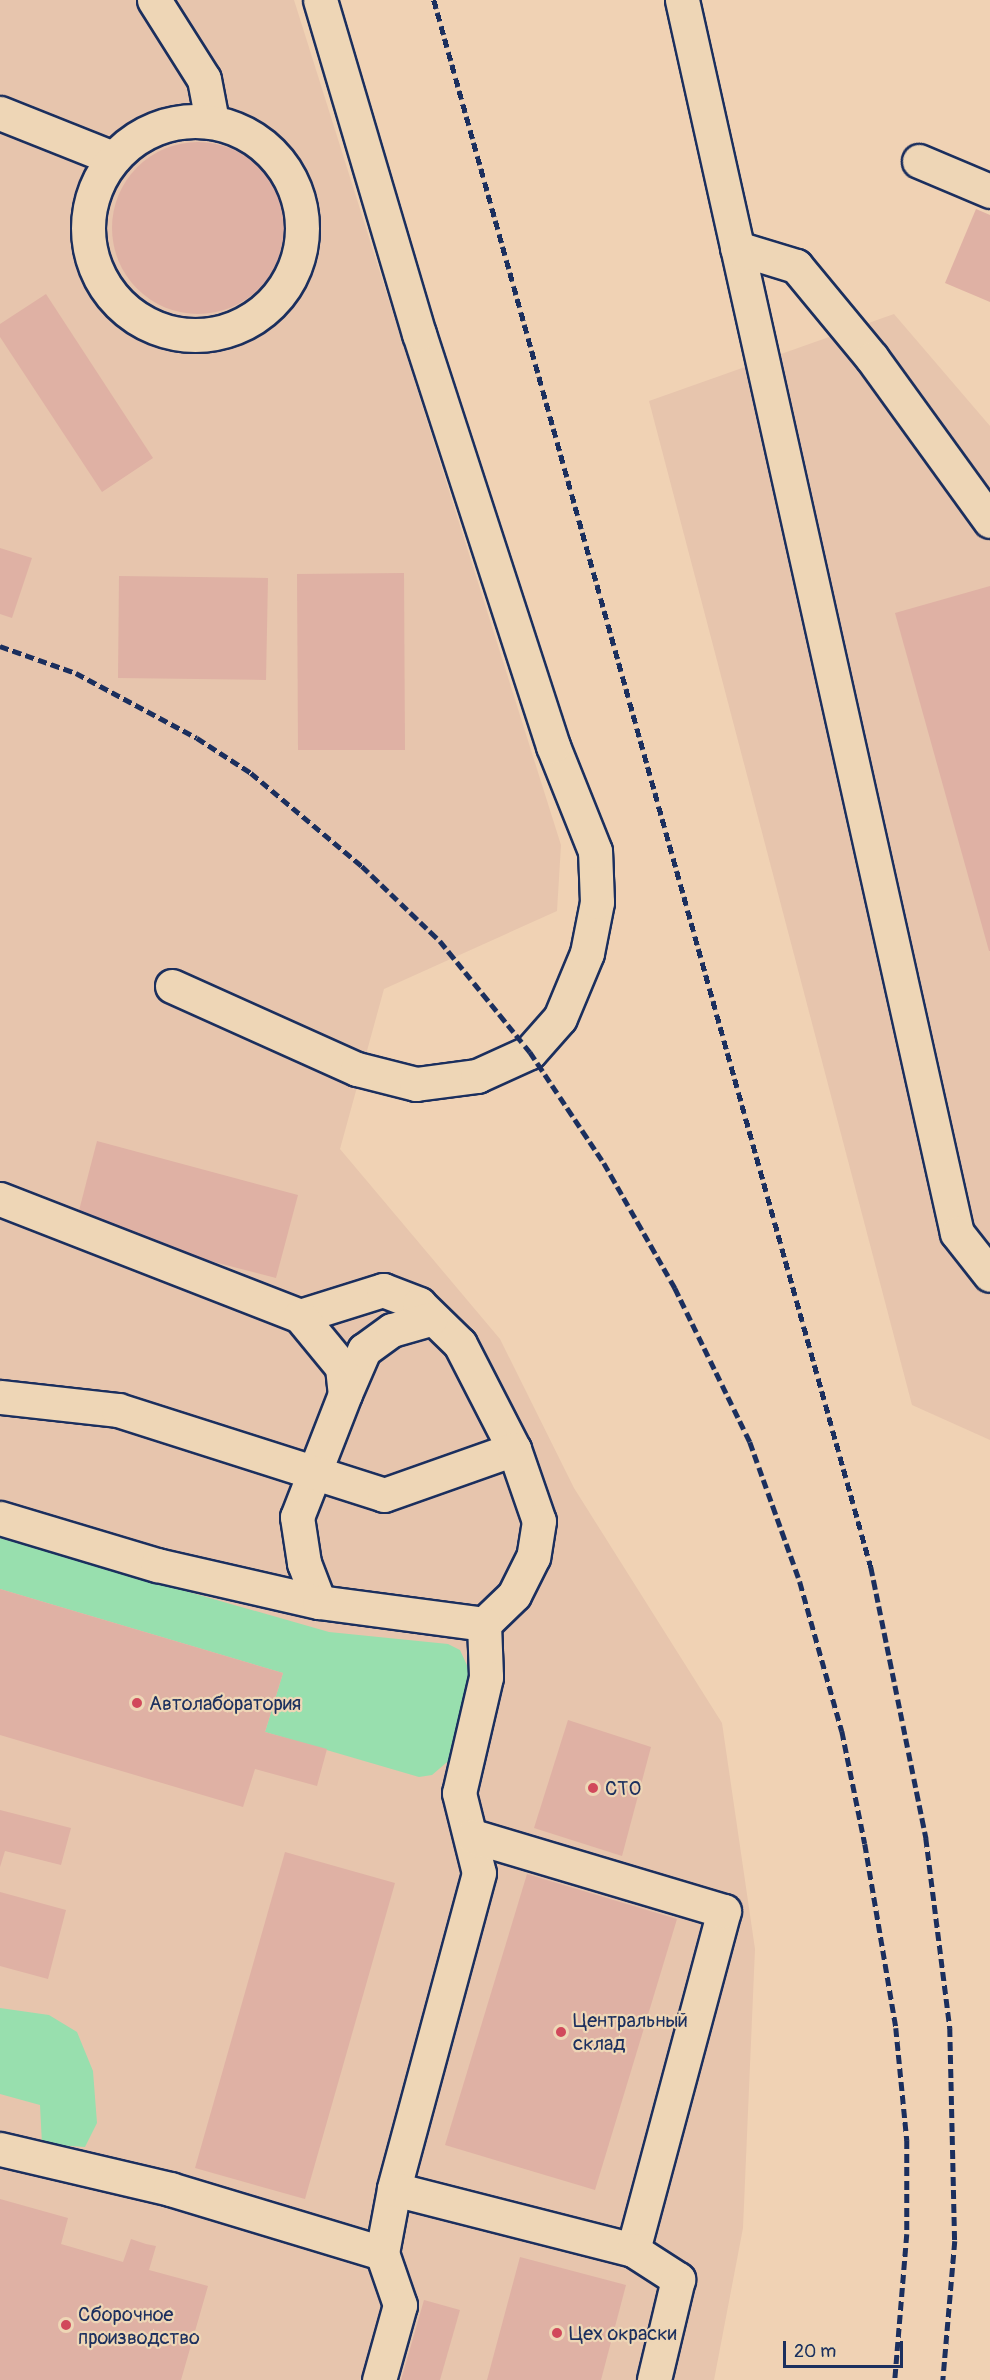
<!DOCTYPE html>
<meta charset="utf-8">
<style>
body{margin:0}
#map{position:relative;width:990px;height:2380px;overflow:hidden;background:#f0d2b4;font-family:Pangolin,sans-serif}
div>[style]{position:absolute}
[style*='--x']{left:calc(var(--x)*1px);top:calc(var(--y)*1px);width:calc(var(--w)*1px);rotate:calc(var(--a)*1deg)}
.built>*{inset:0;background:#e7c5ad}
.green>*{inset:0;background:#98dfae}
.building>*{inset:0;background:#dfb1a4}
.round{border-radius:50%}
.roads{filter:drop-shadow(2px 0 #1b2f5e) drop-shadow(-2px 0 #1b2f5e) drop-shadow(0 2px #1b2f5e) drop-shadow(0 -2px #1b2f5e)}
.minor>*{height:33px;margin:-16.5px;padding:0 16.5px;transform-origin:16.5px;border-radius:16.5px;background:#eed6b6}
.minor>.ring{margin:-16.5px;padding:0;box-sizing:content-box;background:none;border:33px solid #eed6b6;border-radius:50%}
.rail>*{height:4.5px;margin-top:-2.25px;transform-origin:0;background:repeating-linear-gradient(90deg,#1b2f5e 0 9px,transparent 0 13.5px)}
.dots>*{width:16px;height:16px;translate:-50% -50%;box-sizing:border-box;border:3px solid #eed6b6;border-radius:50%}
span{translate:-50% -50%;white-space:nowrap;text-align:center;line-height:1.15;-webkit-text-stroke:4.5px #eed6b6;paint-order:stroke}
.poi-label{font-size:20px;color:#1b2f5e}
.left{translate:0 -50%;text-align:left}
.scale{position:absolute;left:783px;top:2341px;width:120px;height:27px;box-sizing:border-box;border:3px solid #1b2f5e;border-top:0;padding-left:8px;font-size:18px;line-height:21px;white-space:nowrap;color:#1b2f5e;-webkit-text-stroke:4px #eed6b6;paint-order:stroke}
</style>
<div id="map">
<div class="built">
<i style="clip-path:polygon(0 0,294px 0,561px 845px,557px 911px,384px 989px,340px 1149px,500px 1339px,574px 1488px,722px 1723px,755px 1949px,743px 2228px,714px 2380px,0 2380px)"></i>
<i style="clip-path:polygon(894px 314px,990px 426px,990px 1440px,912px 1405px,649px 401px)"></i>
</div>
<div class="green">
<i style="clip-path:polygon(0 1538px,329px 1632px,448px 1644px,460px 1650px,470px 1672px,453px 1757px,432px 1775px,419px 1777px,265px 1732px,283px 1673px,0 1589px)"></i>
<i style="clip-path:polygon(0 2008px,49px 2015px,77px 2032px,93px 2071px,97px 2123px,85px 2147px,42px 2144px,40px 2105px,0 2094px)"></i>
</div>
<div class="building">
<i class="round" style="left:112px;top:142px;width:172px;height:172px"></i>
<i style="clip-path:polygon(976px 209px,990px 215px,990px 302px,945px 283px)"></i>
<i style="clip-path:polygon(46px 294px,153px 458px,102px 492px,0 337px,0 324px)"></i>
<i style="clip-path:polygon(0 548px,32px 558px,12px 618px,0 614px)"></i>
<i style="clip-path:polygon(404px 573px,405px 750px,298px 750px,297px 574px)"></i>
<i style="clip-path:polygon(119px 576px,268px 578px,266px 680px,118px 678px)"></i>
<i style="clip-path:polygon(990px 586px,990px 951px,989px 951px,895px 613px)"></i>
<i style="clip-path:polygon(97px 1141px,298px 1195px,276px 1278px,75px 1226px)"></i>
<i style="clip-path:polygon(0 1589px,283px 1673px,265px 1732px,327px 1749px,317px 1786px,255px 1769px,243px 1807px,0 1735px)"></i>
<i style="clip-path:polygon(568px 1720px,651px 1747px,622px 1856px,534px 1828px)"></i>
<i style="clip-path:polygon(0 1810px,71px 1828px,61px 1865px,5px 1851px,0 1867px)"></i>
<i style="clip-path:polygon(285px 1852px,395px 1883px,305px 2199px,195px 2168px)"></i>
<i style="clip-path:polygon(527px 1874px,677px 1919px,595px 2190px,445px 2145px)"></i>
<i style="clip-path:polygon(0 1892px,66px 1910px,48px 1979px,0 1966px)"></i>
<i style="clip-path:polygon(0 2199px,68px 2218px,61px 2244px,123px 2262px,131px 2239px,146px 2244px,156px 2246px,149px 2270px,208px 2286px,181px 2380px,0 2380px)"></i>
<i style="clip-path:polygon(520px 2257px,626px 2285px,601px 2380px,487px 2380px)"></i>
<i style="clip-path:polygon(424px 2300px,460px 2310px,440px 2380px,401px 2380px)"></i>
</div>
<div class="roads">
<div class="minor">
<i style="--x:154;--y:0;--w:93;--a:57.7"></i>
<i style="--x:204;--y:79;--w:43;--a:79.2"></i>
<i style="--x:682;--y:0;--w:1263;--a:77.43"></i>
<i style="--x:957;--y:1233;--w:53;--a:51.8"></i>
<i style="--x:0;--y:113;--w:122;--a:21.7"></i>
<i class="ring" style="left:88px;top:121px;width:181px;height:181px"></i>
<i style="--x:919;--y:161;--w:77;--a:22.9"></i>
<i style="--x:737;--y:248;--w:62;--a:17"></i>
<i style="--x:796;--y:266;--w:119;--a:50.4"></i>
<i style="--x:872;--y:358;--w:201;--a:54.1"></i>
<i style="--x:172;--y:986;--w:203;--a:24.2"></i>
<i style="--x:357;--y:1069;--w:61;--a:14.3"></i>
<i style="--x:416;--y:1084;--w:62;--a:-7.5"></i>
<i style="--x:477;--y:1076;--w:58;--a:-24.4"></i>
<i style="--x:530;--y:1052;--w:45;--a:-48.6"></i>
<i style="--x:560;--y:1018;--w:70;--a:-67.4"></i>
<i style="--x:587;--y:953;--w:52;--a:-78.9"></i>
<i style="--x:597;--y:902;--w:51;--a:-92.2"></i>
<i style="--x:595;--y:851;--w:113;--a:-111.8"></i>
<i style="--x:553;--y:746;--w:433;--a:-108"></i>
<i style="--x:419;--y:334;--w:348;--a:-106.5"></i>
<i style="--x:0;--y:1199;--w:322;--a:21.3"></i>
<i style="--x:300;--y:1316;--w:87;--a:-17.4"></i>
<i style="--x:383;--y:1290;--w:39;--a:21"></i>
<i style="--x:419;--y:1304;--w:57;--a:44.3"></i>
<i style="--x:460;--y:1344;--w:118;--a:62.8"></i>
<i style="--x:300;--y:1316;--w:66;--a:50.5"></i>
<i style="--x:342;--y:1367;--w:27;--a:84"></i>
<i style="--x:345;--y:1394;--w:132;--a:111.3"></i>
<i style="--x:297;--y:1517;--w:47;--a:81.3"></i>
<i style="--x:304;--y:1563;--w:42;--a:69"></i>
<i style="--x:345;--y:1394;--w:48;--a:-66.6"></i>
<i style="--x:364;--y:1350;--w:34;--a:-36"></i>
<i style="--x:392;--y:1330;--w:40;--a:-16"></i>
<i style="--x:0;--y:1397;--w:119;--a:6.3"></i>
<i style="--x:118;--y:1410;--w:279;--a:17.7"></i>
<i style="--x:384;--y:1495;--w:138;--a:-19.5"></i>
<i style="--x:514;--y:1449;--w:76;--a:70.9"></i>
<i style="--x:539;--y:1521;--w:36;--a:99"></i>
<i style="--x:533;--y:1557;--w:42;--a:116.6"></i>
<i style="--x:514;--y:1595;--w:42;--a:136"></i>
<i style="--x:0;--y:1518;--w:164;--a:16.7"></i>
<i style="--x:157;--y:1565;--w:166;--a:12.9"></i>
<i style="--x:319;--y:1602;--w:166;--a:7.6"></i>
<i style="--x:484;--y:1624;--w:53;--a:87.8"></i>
<i style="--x:486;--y:1677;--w:119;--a:103.1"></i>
<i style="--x:459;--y:1793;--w:82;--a:76"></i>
<i style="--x:479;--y:1873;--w:327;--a:105.1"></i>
<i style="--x:394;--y:2189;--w:65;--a:100.6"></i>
<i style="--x:382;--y:2253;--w:55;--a:70.9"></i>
<i style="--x:400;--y:2305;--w:78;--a:105.6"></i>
<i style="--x:0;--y:2149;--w:175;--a:13.2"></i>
<i style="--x:170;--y:2189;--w:221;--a:16.8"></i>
<i style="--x:394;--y:2189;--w:247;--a:14.3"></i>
<i style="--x:633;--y:2250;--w:351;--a:-75"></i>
<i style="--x:724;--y:1911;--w:263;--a:-163.4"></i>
<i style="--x:633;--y:2250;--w:54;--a:32.8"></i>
<i style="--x:678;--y:2279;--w:104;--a:103.4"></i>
</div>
</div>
<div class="rail">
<i style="--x:434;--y:0;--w:1627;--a:74.42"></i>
<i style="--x:871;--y:1567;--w:277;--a:78.5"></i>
<i style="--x:926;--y:1838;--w:192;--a:82.8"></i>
<i style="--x:950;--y:2028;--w:213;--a:88.7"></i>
<i style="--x:955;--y:2241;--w:140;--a:94.9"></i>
<i style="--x:0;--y:646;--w:81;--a:19.6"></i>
<i style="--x:76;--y:673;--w:137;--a:28.2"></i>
<i style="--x:197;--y:738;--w:64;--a:32.9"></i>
<i style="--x:251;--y:773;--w:145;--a:40"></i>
<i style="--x:362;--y:866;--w:108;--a:43.9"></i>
<i style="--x:440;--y:941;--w:143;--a:51"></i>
<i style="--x:530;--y:1052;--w:133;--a:56.3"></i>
<i style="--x:604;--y:1163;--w:144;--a:60.4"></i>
<i style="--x:675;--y:1288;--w:171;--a:64"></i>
<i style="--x:750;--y:1442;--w:149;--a:70.3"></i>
<i style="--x:800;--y:1582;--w:155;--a:74.3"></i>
<i style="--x:842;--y:1731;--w:115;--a:78.5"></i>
<i style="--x:865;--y:1844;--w:187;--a:80.4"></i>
<i style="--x:896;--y:2028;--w:113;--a:84.4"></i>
<i style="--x:907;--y:2140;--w:94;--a:90"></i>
<i style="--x:907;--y:2234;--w:146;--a:94.7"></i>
</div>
<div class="dots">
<i style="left:137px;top:1703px;background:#d1495b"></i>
<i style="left:593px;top:1788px;background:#d1495b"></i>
<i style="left:561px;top:2032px;background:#d1495b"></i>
<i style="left:66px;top:2325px;background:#d1495b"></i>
<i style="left:557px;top:2333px;background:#d1495b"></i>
</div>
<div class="poi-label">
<span class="left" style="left:149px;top:1703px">Автолаборатория</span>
<span class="left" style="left:605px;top:1788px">СТО</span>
<span class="left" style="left:573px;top:2032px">Центральный<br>склад</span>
<span class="left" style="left:78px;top:2326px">Сборочное<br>производство</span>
<span class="left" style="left:569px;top:2333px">Цех окраски</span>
</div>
<div class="scale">20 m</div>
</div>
